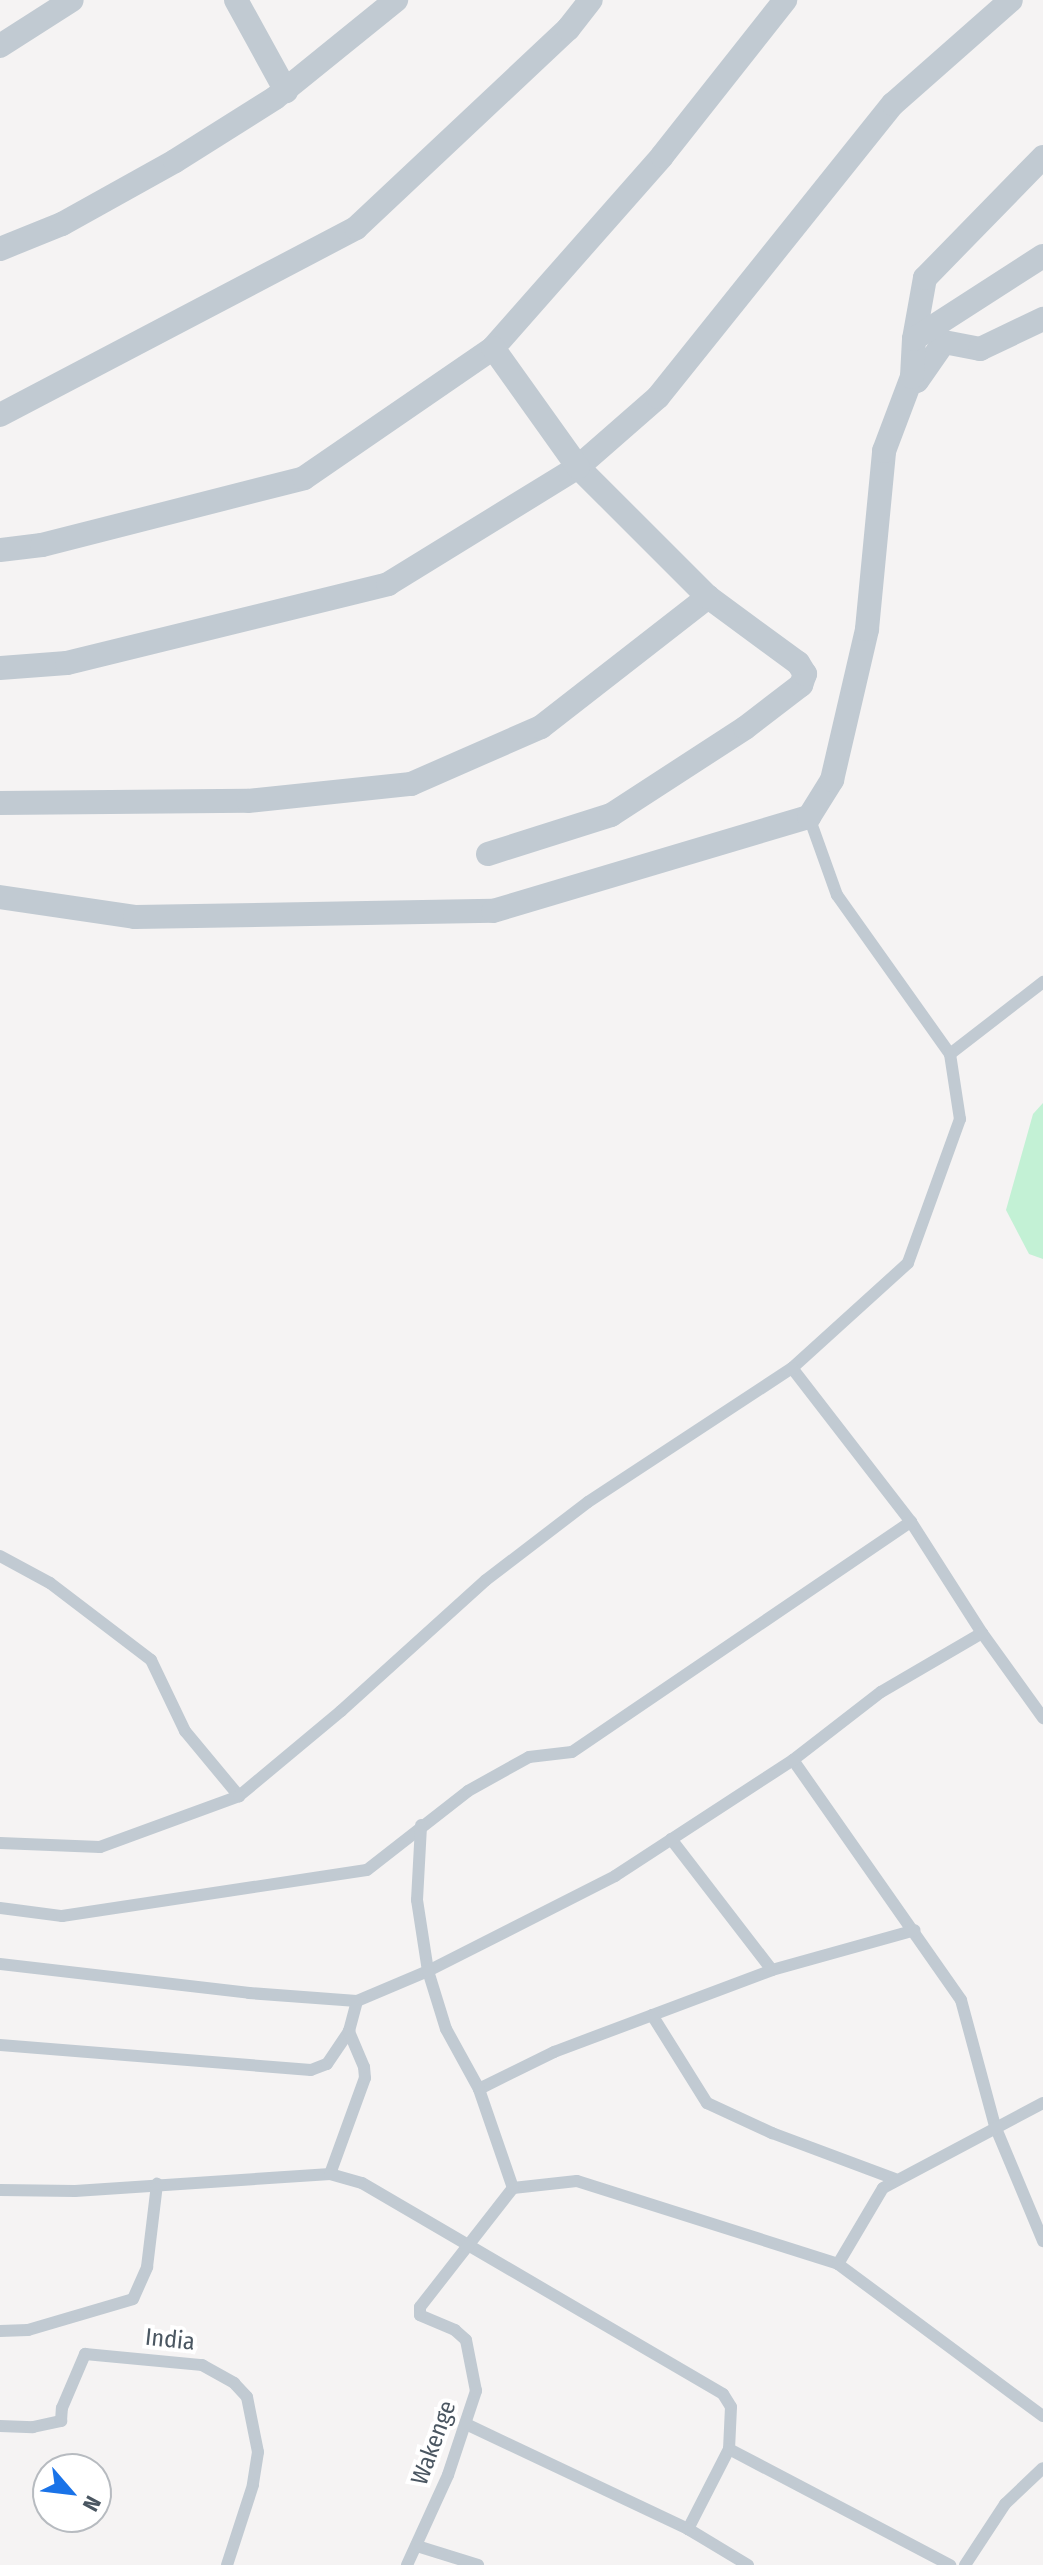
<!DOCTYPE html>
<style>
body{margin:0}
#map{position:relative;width:1043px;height:2565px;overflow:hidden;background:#f5f3f3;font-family:"Fira Sans Condensed",sans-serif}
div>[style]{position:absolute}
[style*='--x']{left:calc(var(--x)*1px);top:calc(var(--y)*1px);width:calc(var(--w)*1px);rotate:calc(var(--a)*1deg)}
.green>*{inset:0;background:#c3f1d5}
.service>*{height:12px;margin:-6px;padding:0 6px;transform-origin:6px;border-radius:6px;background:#c1cad2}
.minor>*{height:24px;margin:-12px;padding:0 12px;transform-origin:12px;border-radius:12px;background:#c1cad2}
span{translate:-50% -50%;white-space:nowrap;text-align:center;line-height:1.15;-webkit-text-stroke:8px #fff;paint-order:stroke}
.street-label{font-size:24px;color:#4a5661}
.north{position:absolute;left:32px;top:2453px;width:80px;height:80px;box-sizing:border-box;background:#fff;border:2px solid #b7bbc0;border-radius:50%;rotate:118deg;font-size:22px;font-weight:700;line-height:32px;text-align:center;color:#4a5661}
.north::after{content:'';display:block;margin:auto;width:28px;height:36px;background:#1a73e8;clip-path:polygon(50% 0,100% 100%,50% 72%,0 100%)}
</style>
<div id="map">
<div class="green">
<i style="clip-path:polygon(1043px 1103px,1043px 1259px,1029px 1254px,1006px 1210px,1033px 1114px)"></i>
</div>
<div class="service">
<i style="--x:809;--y:817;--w:83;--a:70.3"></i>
<i style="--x:837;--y:895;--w:195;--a:54.6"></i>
<i style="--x:950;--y:1054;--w:66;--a:81.3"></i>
<i style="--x:960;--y:1119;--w:153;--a:109.9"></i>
<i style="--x:908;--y:1263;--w:156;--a:137.8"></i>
<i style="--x:792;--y:1368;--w:195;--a:52.3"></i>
<i style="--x:911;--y:1522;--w:132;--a:57.4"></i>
<i style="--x:982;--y:1633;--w:105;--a:54.3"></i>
<i style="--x:950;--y:1054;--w:118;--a:-37.7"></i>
<i style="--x:0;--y:1556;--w:57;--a:28.4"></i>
<i style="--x:50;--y:1583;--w:127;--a:37.3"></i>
<i style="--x:151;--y:1660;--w:79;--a:64.4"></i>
<i style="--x:185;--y:1731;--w:85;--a:50.3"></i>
<i style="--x:793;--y:1760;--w:293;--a:55"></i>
<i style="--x:961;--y:2000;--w:131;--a:74.9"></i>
<i style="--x:995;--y:2126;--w:125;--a:67.3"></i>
<i style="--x:671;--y:1839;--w:165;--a:52.4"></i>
<i style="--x:0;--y:1843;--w:100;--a:2.3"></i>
<i style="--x:100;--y:1847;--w:148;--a:-20.1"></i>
<i style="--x:239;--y:1796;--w:133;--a:-39.8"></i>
<i style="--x:341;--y:1711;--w:195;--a:-42.1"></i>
<i style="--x:486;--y:1580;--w:128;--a:-37.4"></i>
<i style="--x:588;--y:1502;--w:244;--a:-33.3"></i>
<i style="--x:0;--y:1908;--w:63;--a:7.4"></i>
<i style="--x:62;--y:1916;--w:308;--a:-8.6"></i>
<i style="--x:367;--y:1870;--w:128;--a:-38"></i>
<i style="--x:468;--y:1791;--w:70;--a:-29.1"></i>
<i style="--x:529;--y:1757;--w:43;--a:-6.6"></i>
<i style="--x:572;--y:1752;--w:410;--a:-34.2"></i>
<i style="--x:0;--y:1964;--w:251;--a:6.6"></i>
<i style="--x:249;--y:1993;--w:108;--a:4.2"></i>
<i style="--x:357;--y:2001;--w:77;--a:-22.9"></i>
<i style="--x:428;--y:1971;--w:210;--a:-26.9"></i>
<i style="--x:615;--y:1876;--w:212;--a:-33.1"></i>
<i style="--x:793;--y:1760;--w:111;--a:-37.7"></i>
<i style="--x:881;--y:1692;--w:117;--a:-30.3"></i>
<i style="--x:652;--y:2015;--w:104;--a:58"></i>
<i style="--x:707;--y:2103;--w:72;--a:24.8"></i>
<i style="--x:772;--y:2133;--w:131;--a:20.5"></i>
<i style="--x:0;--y:2045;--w:312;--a:4.6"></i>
<i style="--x:311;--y:2070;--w:17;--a:-21"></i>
<i style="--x:327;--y:2064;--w:40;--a:-56"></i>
<i style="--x:349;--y:2031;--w:31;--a:-75"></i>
<i style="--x:479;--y:2089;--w:84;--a:-26.3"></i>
<i style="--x:554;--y:2052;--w:233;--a:-20.6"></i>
<i style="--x:772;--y:1970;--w:148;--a:-15.6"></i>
<i style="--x:330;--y:2174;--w:102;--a:-70"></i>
<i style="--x:365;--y:2078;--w:11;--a:-95"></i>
<i style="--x:364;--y:2067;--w:39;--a:-113"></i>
<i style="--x:513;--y:2188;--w:64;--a:-6.2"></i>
<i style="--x:577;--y:2181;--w:274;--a:17.6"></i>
<i style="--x:838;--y:2264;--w:255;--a:36.6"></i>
<i style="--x:0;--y:2190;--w:75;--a:0.8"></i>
<i style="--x:75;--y:2191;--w:256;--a:-3.8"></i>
<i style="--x:330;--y:2174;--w:33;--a:16"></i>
<i style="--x:362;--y:2183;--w:418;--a:30.3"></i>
<i style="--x:723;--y:2394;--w:15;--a:58"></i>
<i style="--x:731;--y:2407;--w:42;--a:92.7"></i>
<i style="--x:729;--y:2449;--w:90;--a:117.1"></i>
<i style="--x:838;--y:2264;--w:88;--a:-59.4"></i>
<i style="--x:883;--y:2188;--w:181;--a:-28"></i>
<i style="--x:0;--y:2331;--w:28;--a:-2"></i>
<i style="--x:28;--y:2330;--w:109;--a:-16.4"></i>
<i style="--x:133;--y:2299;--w:35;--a:-66"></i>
<i style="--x:147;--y:2267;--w:84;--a:-83.1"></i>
<i style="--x:466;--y:2424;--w:246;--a:25.3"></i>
<i style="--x:688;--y:2529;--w:70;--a:31"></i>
<i style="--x:0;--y:2426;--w:33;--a:2"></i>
<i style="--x:33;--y:2427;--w:29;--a:-12"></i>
<i style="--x:61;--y:2421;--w:13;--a:-86"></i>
<i style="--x:62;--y:2408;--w:59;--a:-66.9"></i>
<i style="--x:85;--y:2354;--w:118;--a:5.4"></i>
<i style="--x:202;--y:2365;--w:37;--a:29"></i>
<i style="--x:234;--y:2383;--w:19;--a:47"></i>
<i style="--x:247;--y:2397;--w:56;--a:78.7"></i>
<i style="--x:258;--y:2452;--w:33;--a:99"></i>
<i style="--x:253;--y:2485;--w:84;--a:108"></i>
<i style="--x:729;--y:2449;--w:250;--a:27.7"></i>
<i style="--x:417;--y:2546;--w:64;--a:17.3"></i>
<i style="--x:407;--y:2565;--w:99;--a:-65.5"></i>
<i style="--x:448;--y:2475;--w:89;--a:-71.6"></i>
<i style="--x:476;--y:2391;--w:52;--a:-101.1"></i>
<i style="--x:466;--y:2340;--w:15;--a:-138"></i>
<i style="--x:455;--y:2330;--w:38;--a:-157"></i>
<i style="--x:420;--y:2315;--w:8;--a:-90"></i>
<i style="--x:420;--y:2307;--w:151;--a:-52"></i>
<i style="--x:513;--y:2188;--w:105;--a:-109"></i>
<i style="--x:479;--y:2089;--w:68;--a:-118.8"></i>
<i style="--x:446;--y:2029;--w:61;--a:-107.2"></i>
<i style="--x:428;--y:1971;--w:72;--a:-98.8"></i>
<i style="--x:417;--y:1900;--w:75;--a:-86.9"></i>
<i style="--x:965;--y:2565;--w:73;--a:-56.7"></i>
<i style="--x:1005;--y:2504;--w:52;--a:-43.5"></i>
</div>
<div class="minor">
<i style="--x:236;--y:0;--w:104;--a:61.2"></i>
<i style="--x:0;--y:46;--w:85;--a:-32.6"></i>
<i style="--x:0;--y:249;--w:67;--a:-22"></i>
<i style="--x:62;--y:224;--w:129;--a:-29.1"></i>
<i style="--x:175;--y:161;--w:118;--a:-32.2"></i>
<i style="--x:275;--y:98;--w:156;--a:-39"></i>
<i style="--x:914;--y:339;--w:62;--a:-79.8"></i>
<i style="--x:925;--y:278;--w:169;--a:-45.7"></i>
<i style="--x:912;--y:377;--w:6;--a:39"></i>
<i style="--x:917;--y:381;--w:47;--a:-55.3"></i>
<i style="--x:944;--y:342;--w:37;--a:11"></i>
<i style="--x:980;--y:349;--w:70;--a:-25.5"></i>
<i style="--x:0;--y:415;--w:402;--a:-27.7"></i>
<i style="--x:356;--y:228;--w:291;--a:-43.2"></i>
<i style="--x:568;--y:29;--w:37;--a:-52"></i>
<i style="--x:0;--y:550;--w:42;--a:-6.8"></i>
<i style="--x:42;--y:545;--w:270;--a:-14.3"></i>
<i style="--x:304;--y:478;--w:229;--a:-34.5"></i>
<i style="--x:493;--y:348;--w:256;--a:-48.6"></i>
<i style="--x:662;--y:156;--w:199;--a:-51.7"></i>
<i style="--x:0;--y:668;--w:67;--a:-4.3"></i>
<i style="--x:67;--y:663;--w:331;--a:-13.8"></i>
<i style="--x:388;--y:584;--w:223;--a:-31.6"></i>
<i style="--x:578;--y:467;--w:106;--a:-41.2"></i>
<i style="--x:658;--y:397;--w:376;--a:-51.3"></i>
<i style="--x:893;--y:104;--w:157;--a:-41.4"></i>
<i style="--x:0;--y:803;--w:248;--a:-0.5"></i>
<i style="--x:248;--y:801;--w:164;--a:-6"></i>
<i style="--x:411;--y:784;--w:142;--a:-23.7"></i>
<i style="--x:541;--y:727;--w:212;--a:-37.9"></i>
<i style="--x:488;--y:854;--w:129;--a:-17.6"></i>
<i style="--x:611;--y:815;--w:160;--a:-33"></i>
<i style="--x:745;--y:728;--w:71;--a:-37.5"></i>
<i style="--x:801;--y:685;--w:12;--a:-70"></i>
<i style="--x:805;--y:674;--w:13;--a:-122"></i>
<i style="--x:798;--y:663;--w:112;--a:-143.7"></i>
<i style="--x:708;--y:597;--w:184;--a:-135"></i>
<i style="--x:578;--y:467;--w:146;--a:-125.5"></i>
<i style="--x:0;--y:897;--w:136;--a:8.4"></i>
<i style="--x:135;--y:917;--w:358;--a:-1"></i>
<i style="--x:493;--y:911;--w:330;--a:-16.6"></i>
<i style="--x:809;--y:817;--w:44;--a:-58.1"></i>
<i style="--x:832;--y:780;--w:155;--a:-76.9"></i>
<i style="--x:867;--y:629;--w:179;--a:-84.5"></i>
<i style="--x:884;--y:451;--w:79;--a:-69.3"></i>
<i style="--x:912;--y:377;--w:38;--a:-87"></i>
<i style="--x:914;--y:339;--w:153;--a:-32.8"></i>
</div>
<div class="street-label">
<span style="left:170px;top:2340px;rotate:6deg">India</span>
<span style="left:434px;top:2443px;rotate:-70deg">Wakenge</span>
</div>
<div class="north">N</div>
</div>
